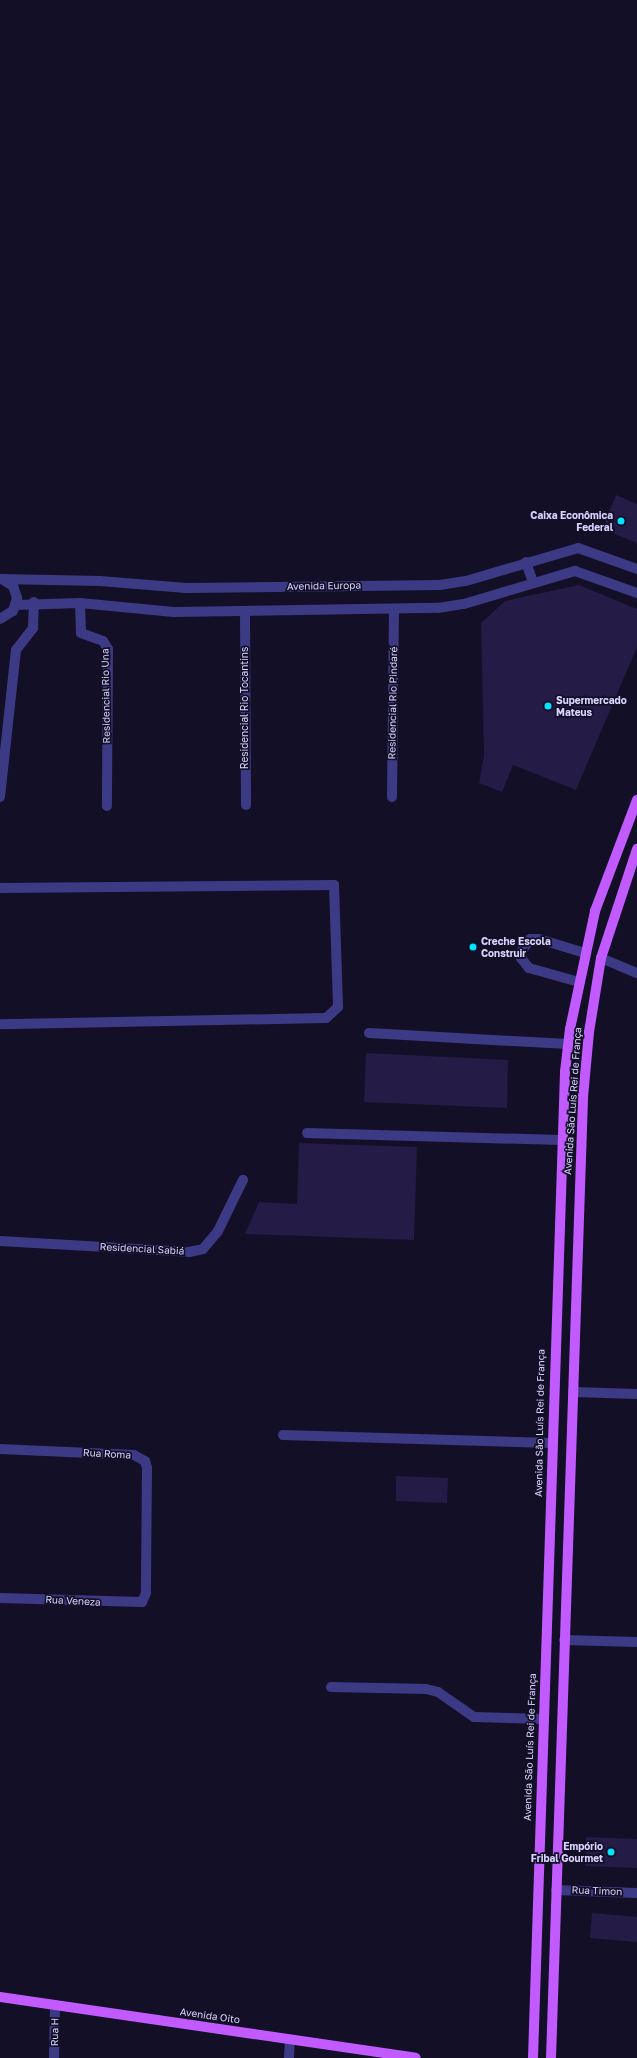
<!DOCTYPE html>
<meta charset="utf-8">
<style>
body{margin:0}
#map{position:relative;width:637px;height:2058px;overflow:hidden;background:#130f26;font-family:"Golos Text",sans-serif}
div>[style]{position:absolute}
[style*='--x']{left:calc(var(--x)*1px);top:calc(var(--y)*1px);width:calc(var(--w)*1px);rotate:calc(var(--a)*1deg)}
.building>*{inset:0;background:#241b47}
.minor>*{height:10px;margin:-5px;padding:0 5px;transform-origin:5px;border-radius:5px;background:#3d3a85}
.major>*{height:10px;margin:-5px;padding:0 5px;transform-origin:5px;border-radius:5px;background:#c25bff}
.dots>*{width:11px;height:11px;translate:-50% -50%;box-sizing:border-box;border:2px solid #130f26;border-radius:50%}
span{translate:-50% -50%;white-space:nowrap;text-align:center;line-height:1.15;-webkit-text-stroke:3.5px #130f26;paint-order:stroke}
.poi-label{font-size:10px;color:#d9d4ff;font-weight:700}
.right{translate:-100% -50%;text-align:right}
.left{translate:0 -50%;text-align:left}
.street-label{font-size:10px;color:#d9d4ff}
</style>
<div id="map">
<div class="building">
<i style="clip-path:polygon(616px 495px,637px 504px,637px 543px,602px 529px)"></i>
<i style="clip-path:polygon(579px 585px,637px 609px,637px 647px,576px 790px,513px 765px,502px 792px,479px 783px,484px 755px,481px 623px,505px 601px)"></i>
<i style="clip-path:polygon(366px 1053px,508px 1060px,507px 1108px,364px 1102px)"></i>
<i style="clip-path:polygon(299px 1143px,417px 1147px,414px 1240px,245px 1234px,259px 1202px,297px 1204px)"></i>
<i style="clip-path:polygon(396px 1476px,448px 1478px,447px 1503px,396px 1501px)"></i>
<i style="clip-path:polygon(586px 1837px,637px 1839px,637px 1868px,585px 1866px)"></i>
<i style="clip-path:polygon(592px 1913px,637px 1917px,637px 1942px,590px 1938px)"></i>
</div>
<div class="minor">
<i style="--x:526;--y:562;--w:21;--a:71"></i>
<i style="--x:1;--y:579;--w:99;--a:1.2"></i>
<i style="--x:100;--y:581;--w:86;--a:4.7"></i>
<i style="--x:186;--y:588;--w:254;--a:-0.7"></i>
<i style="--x:440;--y:585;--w:26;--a:-9"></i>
<i style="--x:466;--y:581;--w:117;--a:-16.4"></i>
<i style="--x:578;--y:548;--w:63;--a:19.6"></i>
<i style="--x:80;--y:603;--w:30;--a:88"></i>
<i style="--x:81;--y:633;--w:23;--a:20"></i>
<i style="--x:103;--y:641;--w:9;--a:58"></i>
<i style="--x:108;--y:649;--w:157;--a:90.4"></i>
<i style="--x:16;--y:605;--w:64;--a:-1.8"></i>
<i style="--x:80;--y:603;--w:94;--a:5.5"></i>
<i style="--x:174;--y:612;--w:264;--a:-0.9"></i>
<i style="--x:438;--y:608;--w:26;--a:-9"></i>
<i style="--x:464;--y:604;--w:116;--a:-16.6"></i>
<i style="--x:575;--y:571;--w:66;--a:19.5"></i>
<i style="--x:245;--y:611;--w:194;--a:89.7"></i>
<i style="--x:0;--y:619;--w:15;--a:-32"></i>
<i style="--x:13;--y:611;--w:14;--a:-73"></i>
<i style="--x:17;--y:598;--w:13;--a:-108"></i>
<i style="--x:13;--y:586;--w:13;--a:-148"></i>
<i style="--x:0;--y:797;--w:148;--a:-83.8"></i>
<i style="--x:16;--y:650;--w:28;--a:-52"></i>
<i style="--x:33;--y:628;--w:26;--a:-88"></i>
<i style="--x:392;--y:797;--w:188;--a:-89.4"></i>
<i style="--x:0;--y:888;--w:334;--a:-0.5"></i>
<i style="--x:334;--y:885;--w:122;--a:88.1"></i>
<i style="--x:338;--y:1007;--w:16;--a:137"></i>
<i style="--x:326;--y:1018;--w:326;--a:178.9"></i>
<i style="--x:601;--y:958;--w:39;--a:23"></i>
<i style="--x:579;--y:982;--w:52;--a:-164.4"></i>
<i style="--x:529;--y:968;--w:13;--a:-129"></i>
<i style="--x:521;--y:958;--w:7;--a:-82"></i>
<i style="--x:522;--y:951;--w:14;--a:-56"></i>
<i style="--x:530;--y:939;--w:9;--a:0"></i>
<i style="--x:539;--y:939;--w:48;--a:16.9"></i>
<i style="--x:369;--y:1033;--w:199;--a:3.2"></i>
<i style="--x:307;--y:1133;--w:255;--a:1.6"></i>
<i style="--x:0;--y:1241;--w:189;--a:3.3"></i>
<i style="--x:189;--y:1252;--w:14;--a:-12"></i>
<i style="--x:203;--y:1249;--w:23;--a:-50"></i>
<i style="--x:218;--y:1231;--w:57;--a:-63.9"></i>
<i style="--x:573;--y:1392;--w:64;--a:1.8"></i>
<i style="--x:283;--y:1435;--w:268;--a:1.7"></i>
<i style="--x:0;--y:1449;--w:134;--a:2.6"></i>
<i style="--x:134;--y:1455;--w:13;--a:29"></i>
<i style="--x:145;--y:1461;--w:7;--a:74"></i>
<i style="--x:147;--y:1468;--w:125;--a:90.5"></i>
<i style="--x:146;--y:1593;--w:10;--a:114"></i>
<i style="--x:142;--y:1602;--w:142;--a:-178.4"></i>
<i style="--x:564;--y:1640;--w:73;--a:1.6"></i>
<i style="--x:331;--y:1687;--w:95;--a:1.2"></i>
<i style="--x:426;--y:1689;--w:12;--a:14"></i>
<i style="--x:438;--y:1692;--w:44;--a:34.8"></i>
<i style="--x:474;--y:1717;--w:69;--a:1.7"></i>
<i style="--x:556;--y:1890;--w:81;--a:2.1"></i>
<i style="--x:54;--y:2058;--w:53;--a:-88.9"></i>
<i style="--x:289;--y:2058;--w:18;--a:-87"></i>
</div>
<div class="major">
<i style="--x:0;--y:1997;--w:420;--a:8.3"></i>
<i style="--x:533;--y:2058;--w:987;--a:-88.14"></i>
<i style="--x:565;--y:1072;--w:43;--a:-83.4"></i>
<i style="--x:570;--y:1029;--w:121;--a:-78"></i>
<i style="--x:595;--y:911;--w:119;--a:-69.3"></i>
<i style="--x:551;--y:2058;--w:962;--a:-88.09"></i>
<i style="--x:583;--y:1097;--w:65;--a:-84.7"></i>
<i style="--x:589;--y:1032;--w:75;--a:-80.8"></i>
<i style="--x:601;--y:958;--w:115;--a:-71.7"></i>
</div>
<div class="dots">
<i style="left:621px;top:521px;background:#00e5ff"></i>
<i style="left:548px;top:706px;background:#00e5ff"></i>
<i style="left:473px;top:947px;background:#00e5ff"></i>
<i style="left:611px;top:1852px;background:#00e5ff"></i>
</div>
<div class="poi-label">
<span class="right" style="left:613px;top:521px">Caixa Econômica<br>Federal</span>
<span class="left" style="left:556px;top:706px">Supermercado<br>Mateus</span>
<span class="left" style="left:481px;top:947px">Creche Escola<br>Construir</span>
<span class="right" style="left:603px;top:1852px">Empório<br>Fribal Gourmet</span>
</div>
<div class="street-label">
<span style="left:324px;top:586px;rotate:-1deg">Avenida Europa</span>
<span style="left:106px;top:696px;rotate:-91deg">Residencial Rio Una</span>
<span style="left:393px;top:703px;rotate:-89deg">Residencial Rio Pindaré</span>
<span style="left:245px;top:708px;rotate:-90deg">Residencial Rio Tocantins</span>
<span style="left:573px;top:1101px;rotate:-86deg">Avenida São Luís Rei de França</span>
<span style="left:142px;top:1249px;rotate:3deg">Residencial Sabiá</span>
<span style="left:540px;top:1423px;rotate:-89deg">Avenida São Luís Rei de França</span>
<span style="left:107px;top:1454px;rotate:3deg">Rua Roma</span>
<span style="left:73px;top:1601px;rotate:3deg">Rua Veneza</span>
<span style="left:530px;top:1747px;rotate:-88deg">Avenida São Luís Rei de França</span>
<span style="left:597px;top:1891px;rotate:2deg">Rua Timon</span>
<span style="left:210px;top:2016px;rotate:8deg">Avenida Oito</span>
<span style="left:55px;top:2032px;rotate:-89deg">Rua H</span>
</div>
</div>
